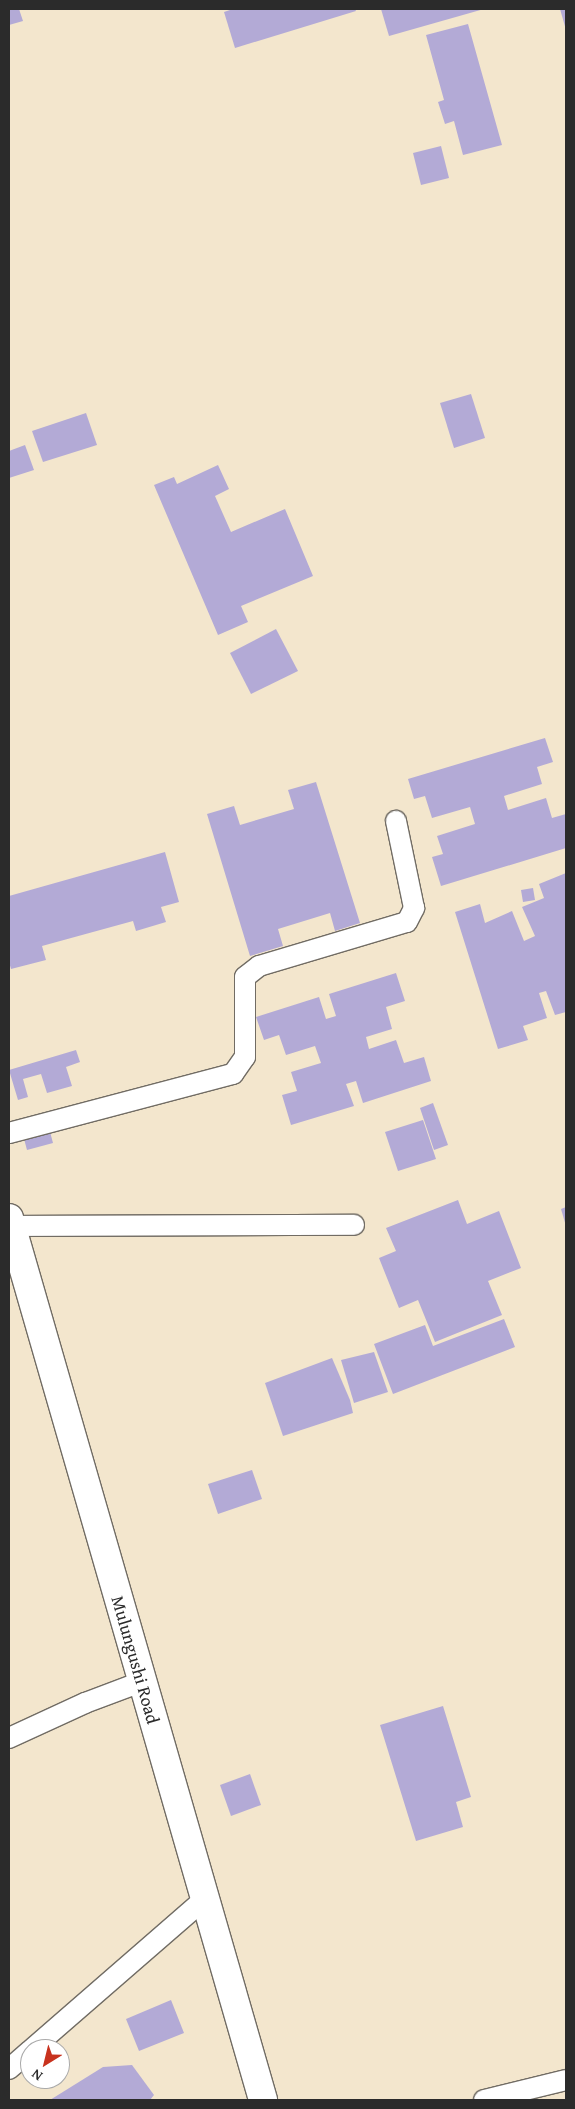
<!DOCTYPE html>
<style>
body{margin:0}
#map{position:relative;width:575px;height:2109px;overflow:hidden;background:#f3e6cd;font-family:"Gentium Book Plus",serif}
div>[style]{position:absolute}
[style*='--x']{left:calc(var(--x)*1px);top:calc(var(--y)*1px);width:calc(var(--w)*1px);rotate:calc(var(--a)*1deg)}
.building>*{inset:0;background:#b3aad6}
.roads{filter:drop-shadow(1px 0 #716c64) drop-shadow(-1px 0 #716c64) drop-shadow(0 1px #716c64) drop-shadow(0 -1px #716c64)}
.service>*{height:20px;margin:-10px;padding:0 10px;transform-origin:10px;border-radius:10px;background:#fff}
.minor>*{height:28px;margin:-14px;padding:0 14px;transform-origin:14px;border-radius:14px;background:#fff}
span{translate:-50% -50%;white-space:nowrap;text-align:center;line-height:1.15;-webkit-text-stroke:4px #fff;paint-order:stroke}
.street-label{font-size:18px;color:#2b2b2b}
.frame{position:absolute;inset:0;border:10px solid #2b2b2b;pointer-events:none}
.north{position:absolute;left:20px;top:2039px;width:50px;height:50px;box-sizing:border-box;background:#fff;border:1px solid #aaa;border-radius:50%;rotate:216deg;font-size:14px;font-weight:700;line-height:20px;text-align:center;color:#2b2b2b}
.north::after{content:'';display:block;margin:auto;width:18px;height:22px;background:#c8321e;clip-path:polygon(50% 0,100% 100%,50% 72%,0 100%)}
</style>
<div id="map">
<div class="building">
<i style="clip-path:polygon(9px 9px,19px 9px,23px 21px,9px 25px)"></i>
<i style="clip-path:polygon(233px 9px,355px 9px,356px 11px,235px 48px,224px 12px)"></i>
<i style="clip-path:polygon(381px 9px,484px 9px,389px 36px)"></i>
<i style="clip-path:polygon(560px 9px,566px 9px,566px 30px)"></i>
<i style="clip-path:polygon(468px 24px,502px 145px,463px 155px,454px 121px,445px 124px,438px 102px,444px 100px,426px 35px)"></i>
<i style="clip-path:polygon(441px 146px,449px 178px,421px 185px,413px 153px)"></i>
<i style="clip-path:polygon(471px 394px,485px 438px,454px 448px,440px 403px)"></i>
<i style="clip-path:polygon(86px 413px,97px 445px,43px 462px,32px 431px)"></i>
<i style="clip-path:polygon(25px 445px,34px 470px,9px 478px,9px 451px)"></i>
<i style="clip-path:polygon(218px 465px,229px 489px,215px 496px,231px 532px,285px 509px,313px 576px,241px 606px,248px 622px,218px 635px,154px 485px,174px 477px,177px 484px)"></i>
<i style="clip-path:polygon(276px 629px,298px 671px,251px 694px,230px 653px)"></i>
<i style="clip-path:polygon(545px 738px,553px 762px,537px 767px,542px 784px,504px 796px,508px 810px,546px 798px,552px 818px,566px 814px,566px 848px,441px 886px,432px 857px,443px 854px,437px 836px,475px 824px,470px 807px,432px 818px,425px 796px,414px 799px,408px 779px)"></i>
<i style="clip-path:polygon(316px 782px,360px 923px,335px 931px,330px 913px,278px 929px,283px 946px,250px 956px,207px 814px,234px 806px,240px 825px,294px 809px,288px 790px)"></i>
<i style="clip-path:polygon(165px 852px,179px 902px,161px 907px,166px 922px,136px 931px,133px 921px,42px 946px,46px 960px,11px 969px,9px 962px,9px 896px)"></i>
<i style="clip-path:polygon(566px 873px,566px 1012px,555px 1015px,546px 991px,539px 993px,547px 1018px,523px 1026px,528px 1040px,498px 1049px,455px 912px,480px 904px,485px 923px,512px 911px,524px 941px,535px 936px,522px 907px,544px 898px,539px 884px)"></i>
<i style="clip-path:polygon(533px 888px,535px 900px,523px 902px,521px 890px)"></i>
<i style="clip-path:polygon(396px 973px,405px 1001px,386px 1007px,392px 1029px,366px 1037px,369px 1049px,396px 1040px,404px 1063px,424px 1057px,431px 1081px,363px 1103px,356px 1081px,346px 1084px,354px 1106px,291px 1125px,282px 1095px,297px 1091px,291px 1072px,321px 1063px,315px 1046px,286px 1055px,279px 1035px,264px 1040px,256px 1017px,319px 997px,326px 1019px,336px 1016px,329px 994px)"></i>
<i style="clip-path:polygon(76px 1050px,80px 1062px,66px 1067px,72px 1086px,47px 1093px,41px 1074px,23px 1079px,28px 1097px,18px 1100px,9px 1070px)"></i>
<i style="clip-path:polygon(433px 1103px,448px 1145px,434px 1150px,420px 1108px)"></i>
<i style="clip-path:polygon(423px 1120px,436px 1159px,398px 1171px,385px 1132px)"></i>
<i style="clip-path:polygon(49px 1128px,53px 1143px,27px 1150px,23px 1135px)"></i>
<i style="clip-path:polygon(458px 1200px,467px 1224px,499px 1211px,521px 1268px,488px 1281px,502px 1315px,435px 1342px,418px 1300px,399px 1308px,379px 1258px,396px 1251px,386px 1228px)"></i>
<i style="clip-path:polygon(566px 1207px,566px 1226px,561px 1209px)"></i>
<i style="clip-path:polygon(504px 1319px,515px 1347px,393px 1394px,374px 1344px,425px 1325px,433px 1346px)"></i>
<i style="clip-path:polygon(374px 1352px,388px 1392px,354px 1403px,341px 1360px)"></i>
<i style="clip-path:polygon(332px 1358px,350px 1400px,353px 1413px,283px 1436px,265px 1383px)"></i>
<i style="clip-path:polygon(252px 1470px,262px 1499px,218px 1514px,208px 1484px)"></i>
<i style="clip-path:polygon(443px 1706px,471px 1797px,456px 1802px,463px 1827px,416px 1841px,380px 1725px)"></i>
<i style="clip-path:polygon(250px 1774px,261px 1805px,231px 1816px,220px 1785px)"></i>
<i style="clip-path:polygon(171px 2000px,184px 2033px,139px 2051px,126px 2019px)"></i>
<i style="clip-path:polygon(132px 2065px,154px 2095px,150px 2100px,50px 2100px,103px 2067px)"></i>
</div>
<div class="roads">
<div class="service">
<i style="--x:9;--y:1133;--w:232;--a:-14.8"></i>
<i style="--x:233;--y:1074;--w:21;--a:-55"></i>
<i style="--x:245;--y:1057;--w:80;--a:-90"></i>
<i style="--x:245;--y:977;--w:18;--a:-38"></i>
<i style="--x:259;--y:966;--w:154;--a:-16.6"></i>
<i style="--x:407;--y:922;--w:16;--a:-63"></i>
<i style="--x:414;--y:908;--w:89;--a:-101.7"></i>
<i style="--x:11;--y:1226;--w:343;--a:-0.2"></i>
<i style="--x:9;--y:1738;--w:84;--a:-24.7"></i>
<i style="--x:85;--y:1703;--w:60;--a:-20.6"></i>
<i style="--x:32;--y:2049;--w:230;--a:-41"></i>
<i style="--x:9;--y:2069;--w:28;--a:-41"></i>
<i style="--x:484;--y:2100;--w:84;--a:-13.7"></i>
</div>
<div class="minor">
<i style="--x:9;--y:1218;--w:918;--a:73.93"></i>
</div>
</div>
<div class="street-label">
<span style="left:135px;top:1660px;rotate:74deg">Mulungushi Road</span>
</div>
<div class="frame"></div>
<div class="north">N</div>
</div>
